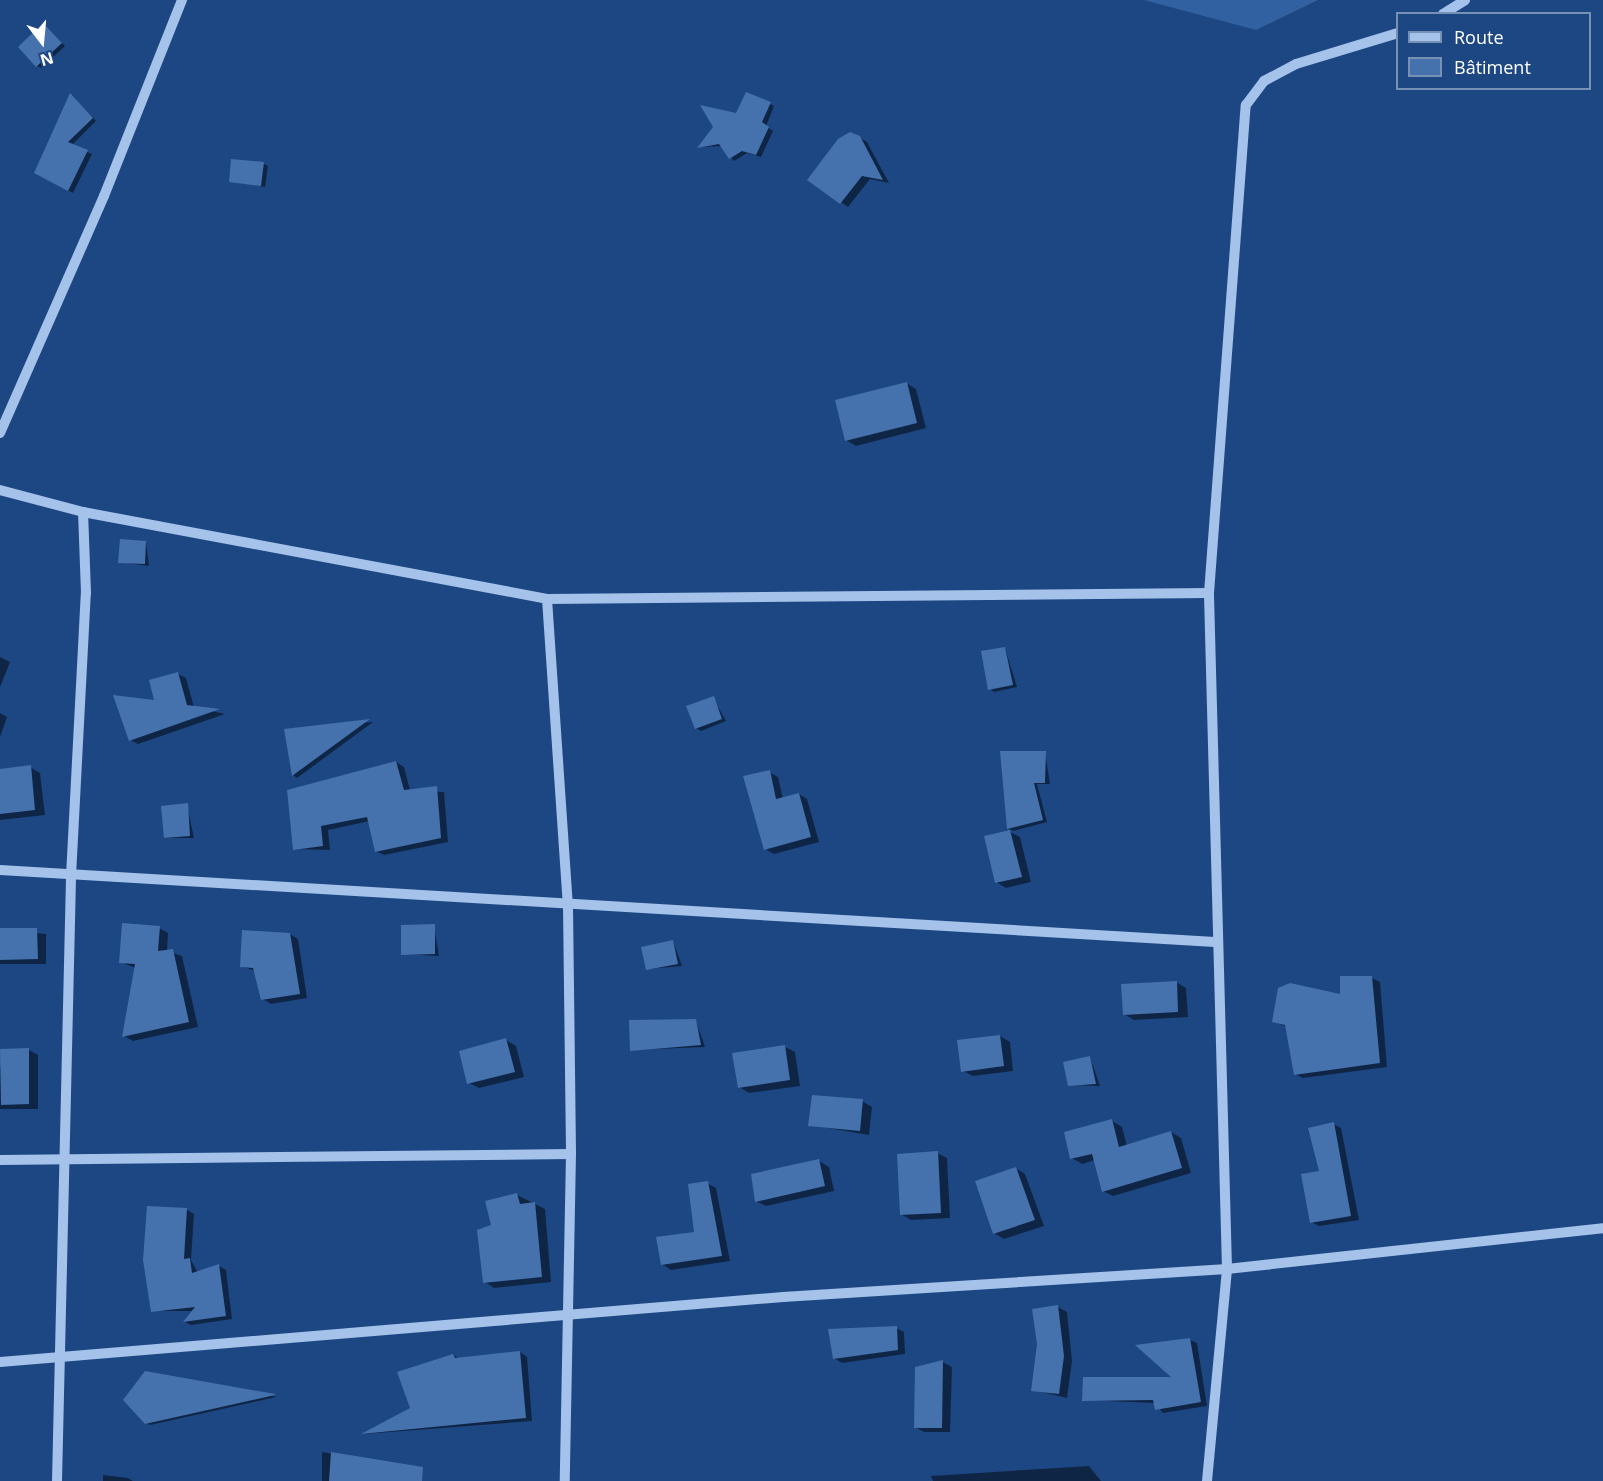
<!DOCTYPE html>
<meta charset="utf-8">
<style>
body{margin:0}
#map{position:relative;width:1603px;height:1481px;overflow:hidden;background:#1d4783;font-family:"Open Sans",sans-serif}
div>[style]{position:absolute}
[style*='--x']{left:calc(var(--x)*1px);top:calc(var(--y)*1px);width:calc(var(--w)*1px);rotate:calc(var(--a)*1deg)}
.green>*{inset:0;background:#3161a1}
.shadow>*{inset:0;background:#0007}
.building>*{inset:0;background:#4571ac}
.minor>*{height:10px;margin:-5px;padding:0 5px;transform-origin:5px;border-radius:5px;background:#a4c2ea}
span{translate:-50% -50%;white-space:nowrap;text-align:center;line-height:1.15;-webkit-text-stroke:4.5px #1d4783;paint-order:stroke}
.legend{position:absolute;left:1396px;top:12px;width:195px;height:78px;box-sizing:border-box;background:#1d4783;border:2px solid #7791b5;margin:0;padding:8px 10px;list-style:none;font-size:18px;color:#fff}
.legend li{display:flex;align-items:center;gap:12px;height:30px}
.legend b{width:30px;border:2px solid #7791b5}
.north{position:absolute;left:12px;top:12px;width:60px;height:60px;-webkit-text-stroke:4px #1d4783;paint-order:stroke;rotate:164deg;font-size:16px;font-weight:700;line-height:24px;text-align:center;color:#fff}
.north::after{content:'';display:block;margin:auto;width:21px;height:27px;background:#fff;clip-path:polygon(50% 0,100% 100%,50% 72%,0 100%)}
</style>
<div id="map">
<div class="green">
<i style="clip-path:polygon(1144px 0,1318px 0,1256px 30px)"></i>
</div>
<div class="shadow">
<i style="clip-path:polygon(44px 25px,65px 46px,42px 68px,37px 66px)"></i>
<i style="clip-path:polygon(71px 95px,96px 121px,72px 145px,92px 154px,73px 193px,36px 173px)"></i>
<i style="clip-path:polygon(770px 104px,774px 106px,766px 126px,773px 131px,761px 157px,747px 153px,734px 161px,722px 146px,699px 147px,715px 127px)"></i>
<i style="clip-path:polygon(859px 137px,867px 142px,889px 183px,870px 179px,848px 207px,809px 180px)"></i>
<i style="clip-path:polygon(264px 164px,268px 166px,265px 187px,230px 181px)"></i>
<i style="clip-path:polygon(906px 383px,916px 389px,926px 428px,856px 446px,846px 440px)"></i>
<i style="clip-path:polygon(146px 542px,149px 566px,119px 562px)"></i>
<i style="clip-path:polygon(1005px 648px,1017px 687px,994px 692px,990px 689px)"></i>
<i style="clip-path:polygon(0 657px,10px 662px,0 687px)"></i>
<i style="clip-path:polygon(178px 674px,186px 678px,194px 707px,225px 714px,138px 744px,130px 740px)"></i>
<i style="clip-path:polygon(713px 698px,726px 721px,701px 731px,696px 728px)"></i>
<i style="clip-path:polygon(0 713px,7px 717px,0 737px)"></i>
<i style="clip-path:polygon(373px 722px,297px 778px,293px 775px,286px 730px)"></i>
<i style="clip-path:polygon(1045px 752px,1050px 784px,1037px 784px,1047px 822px,1013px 831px,1008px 828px)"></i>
<i style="clip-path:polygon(396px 762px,404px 767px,410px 790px,444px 792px,448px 842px,384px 855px,376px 851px,370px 821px,328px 830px,330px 850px,294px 849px,288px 792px)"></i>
<i style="clip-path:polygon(30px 767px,40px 773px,45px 815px,0 820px,0 770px)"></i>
<i style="clip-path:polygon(769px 772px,778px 777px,783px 799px,799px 794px,807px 799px,819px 842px,774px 854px,765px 849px)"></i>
<i style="clip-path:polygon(187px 805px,194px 838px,166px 838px)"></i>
<i style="clip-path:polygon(1010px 832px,1020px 837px,1031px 882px,1006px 888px,996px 882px)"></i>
<i style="clip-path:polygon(434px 926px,439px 956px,402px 954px)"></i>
<i style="clip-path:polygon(159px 928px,168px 933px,167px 951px,182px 956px,198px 1027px,133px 1041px,124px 1036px,136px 968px,120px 962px)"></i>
<i style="clip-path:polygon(0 929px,46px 934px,46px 964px,0 964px)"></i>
<i style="clip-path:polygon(290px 934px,298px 939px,307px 998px,271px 1004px,263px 999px,256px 971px,241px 966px)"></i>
<i style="clip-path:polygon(673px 941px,682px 966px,648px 969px)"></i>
<i style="clip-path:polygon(1372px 978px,1380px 982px,1387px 1067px,1303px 1078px,1295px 1074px,1287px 1027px,1273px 1021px,1341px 996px)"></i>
<i style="clip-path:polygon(1176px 982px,1186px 988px,1188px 1017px,1134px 1020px,1124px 1014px)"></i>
<i style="clip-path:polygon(696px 1021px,705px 1047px,632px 1050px)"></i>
<i style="clip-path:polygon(1000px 1036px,1010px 1042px,1013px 1071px,973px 1076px,963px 1071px)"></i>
<i style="clip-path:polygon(506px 1040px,516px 1046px,524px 1077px,479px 1088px,469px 1083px)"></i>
<i style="clip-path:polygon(785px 1047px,795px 1052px,800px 1086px,749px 1093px,739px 1087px)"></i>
<i style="clip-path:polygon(29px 1050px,38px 1055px,38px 1109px,0 1109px,0 1068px)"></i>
<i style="clip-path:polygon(1090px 1057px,1100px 1086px,1069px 1085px)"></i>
<i style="clip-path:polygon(862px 1101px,872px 1107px,869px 1135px,810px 1125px)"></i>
<i style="clip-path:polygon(1112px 1121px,1122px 1127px,1127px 1146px,1171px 1132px,1181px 1138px,1191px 1173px,1113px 1196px,1103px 1191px,1095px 1160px,1082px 1164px,1072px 1158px)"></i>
<i style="clip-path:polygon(1333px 1124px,1341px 1128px,1359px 1220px,1319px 1226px,1311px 1222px)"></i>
<i style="clip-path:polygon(937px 1153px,947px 1158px,950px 1218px,911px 1220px,901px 1214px)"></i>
<i style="clip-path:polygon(819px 1161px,829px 1167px,834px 1191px,766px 1206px,756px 1201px)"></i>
<i style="clip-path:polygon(1015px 1168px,1025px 1174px,1044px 1226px,1004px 1239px,994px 1233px)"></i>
<i style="clip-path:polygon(707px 1183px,716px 1188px,730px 1261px,671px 1270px,662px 1264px,696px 1233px)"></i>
<i style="clip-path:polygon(517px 1195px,545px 1209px,551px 1282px,494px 1288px,485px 1282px,493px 1226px)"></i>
<i style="clip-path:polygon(187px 1210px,194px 1214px,191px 1260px,198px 1273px,219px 1266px,226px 1270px,232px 1319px,191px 1325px,185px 1322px,193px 1311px,152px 1311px)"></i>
<i style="clip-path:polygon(1058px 1307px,1067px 1312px,1072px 1361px,1067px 1398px,1033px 1390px)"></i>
<i style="clip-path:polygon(896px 1328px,904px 1332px,905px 1354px,842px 1363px,834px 1358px)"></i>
<i style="clip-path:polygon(1190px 1340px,1197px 1343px,1207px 1406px,1163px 1413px,1155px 1403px,1084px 1400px,1175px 1378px)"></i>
<i style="clip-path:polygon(520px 1352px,527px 1357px,532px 1421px,364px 1434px,411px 1409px,453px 1355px,460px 1359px)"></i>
<i style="clip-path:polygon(943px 1362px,952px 1367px,950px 1432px,924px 1432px,915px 1427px,917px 1369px)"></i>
<i style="clip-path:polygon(146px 1372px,274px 1396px,276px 1397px,150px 1425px,146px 1423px)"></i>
<i style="clip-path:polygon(322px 1452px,392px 1464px,394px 1481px,322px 1481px)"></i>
<i style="clip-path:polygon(1089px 1466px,1101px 1481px,933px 1481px,931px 1476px)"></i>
<i style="clip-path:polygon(103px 1475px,128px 1478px,133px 1481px,103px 1481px)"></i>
</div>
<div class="building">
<i style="clip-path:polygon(43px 23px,62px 43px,36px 67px,18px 47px)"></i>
<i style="clip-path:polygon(746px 92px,771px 102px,762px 122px,769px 127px,756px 155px,742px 151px,729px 159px,719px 144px,697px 148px,713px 127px,700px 105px,736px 113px)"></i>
<i style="clip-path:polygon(70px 93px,93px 118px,68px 142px,88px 150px,68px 191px,34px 173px)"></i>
<i style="clip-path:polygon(850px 132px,860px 136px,883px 180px,862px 176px,840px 204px,807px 180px,838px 139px)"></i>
<i style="clip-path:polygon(231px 159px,264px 162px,261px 186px,229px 182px)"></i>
<i style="clip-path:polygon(907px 382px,917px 423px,845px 441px,835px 400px)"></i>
<i style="clip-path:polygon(120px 539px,146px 541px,145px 564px,118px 563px)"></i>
<i style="clip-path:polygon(1005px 647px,1013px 685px,988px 690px,981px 651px)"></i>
<i style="clip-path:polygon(178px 672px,187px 705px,220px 709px,129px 741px,113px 695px,154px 700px,149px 680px)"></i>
<i style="clip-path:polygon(714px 696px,722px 719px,695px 729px,686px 706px)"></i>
<i style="clip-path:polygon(370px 719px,292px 776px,284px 729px)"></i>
<i style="clip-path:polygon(1000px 751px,1046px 751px,1045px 783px,1034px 783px,1043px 820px,1007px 829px)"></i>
<i style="clip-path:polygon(396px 761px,404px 790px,437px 786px,441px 838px,375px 852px,367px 817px,321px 826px,323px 846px,293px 850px,287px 790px)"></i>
<i style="clip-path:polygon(31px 765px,35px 810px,0 814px,0 769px)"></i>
<i style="clip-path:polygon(770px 770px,776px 799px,799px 793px,811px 837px,764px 850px,743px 776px)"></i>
<i style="clip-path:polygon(188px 803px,190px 836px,164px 838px,161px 806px)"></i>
<i style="clip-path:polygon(1010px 830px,1022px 877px,995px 883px,984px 836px)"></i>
<i style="clip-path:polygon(122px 923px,160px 926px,158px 951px,173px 949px,189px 1022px,122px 1037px,135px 964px,119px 963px)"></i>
<i style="clip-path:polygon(435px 924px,435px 954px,401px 955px,401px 925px)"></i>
<i style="clip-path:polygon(0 928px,37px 928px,38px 959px,0 960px)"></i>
<i style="clip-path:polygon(242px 930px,290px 933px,300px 994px,261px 1000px,253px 968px,240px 967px)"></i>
<i style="clip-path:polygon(673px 940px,678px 964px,646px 970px,641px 947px)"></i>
<i style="clip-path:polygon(1340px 976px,1372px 976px,1380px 1063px,1294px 1075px,1285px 1025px,1272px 1022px,1278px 988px,1290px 983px,1340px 994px)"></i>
<i style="clip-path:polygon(1177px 981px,1178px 1012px,1123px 1015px,1121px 984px)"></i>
<i style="clip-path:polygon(696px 1019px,701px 1045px,630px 1051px,629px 1020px)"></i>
<i style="clip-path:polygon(1000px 1035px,1004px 1066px,961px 1072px,957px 1040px)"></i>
<i style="clip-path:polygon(506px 1038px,515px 1072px,467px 1084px,459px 1051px)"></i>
<i style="clip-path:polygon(785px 1045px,790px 1080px,738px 1088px,732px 1053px)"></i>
<i style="clip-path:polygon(29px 1048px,29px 1104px,1px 1105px,0 1049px)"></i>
<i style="clip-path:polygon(1090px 1056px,1096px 1084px,1068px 1086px,1063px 1062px)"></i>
<i style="clip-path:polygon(812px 1095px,863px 1099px,860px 1131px,808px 1126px)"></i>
<i style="clip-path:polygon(1112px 1119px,1119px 1147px,1171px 1131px,1182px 1168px,1102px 1192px,1092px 1154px,1070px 1159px,1064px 1132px)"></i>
<i style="clip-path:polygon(1334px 1122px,1351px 1216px,1310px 1223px,1301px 1174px,1319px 1171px,1308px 1128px)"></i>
<i style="clip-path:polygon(938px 1151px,941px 1213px,900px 1215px,897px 1154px)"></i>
<i style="clip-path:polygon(819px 1159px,825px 1186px,755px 1202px,751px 1174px)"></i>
<i style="clip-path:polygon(1016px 1167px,1035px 1220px,993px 1234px,975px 1181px)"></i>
<i style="clip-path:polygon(708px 1181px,722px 1256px,661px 1265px,656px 1237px,694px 1232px,688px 1184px)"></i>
<i style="clip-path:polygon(517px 1193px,520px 1204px,535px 1202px,542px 1277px,483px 1283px,477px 1230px,491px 1225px,485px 1201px)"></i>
<i style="clip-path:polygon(147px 1206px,187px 1208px,184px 1259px,190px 1258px,192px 1273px,219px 1264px,226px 1316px,183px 1322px,195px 1307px,151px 1312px,143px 1260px)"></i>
<i style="clip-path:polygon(1058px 1305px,1064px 1356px,1059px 1394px,1031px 1391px,1037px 1344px,1032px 1309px)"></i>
<i style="clip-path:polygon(897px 1326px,898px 1350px,833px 1359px,828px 1329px)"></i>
<i style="clip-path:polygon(1190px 1338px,1201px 1402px,1155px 1410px,1153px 1400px,1082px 1401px,1083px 1377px,1171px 1377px,1135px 1345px)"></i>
<i style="clip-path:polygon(520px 1351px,526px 1418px,361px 1434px,410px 1408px,397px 1372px,453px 1354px,455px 1358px)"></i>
<i style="clip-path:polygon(943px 1360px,942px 1428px,914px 1428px,915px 1367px)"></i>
<i style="clip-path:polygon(145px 1371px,275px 1394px,275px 1395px,145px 1424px,123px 1400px)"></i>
<i style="clip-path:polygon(331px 1452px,423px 1467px,422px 1481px,329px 1481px)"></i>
</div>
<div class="minor">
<i style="--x:1443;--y:14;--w:26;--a:-32"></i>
<i style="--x:0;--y:433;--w:259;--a:-66.3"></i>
<i style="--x:104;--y:196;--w:211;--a:-68.3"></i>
<i style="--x:0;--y:490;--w:86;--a:14.8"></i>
<i style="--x:83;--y:512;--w:472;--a:10.6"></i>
<i style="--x:547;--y:599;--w:662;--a:-0.52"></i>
<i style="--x:547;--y:599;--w:308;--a:86.1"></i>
<i style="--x:568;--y:906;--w:248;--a:89.3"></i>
<i style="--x:571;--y:1154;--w:327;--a:91.1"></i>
<i style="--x:0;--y:870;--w:1217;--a:3.39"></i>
<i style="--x:0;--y:1160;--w:571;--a:-0.6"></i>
<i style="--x:0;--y:1362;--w:786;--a:-4.75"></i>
<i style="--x:783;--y:1297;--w:445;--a:-3.6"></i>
<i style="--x:1227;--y:1269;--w:378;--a:-6.2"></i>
<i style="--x:57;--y:1481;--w:605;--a:-88.67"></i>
<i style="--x:71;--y:876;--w:283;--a:-87"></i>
<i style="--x:86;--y:593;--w:81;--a:-92.1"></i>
<i style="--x:1207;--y:1481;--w:213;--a:-84.6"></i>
<i style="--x:1227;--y:1269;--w:676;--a:-91.53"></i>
<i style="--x:1209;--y:593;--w:489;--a:-85.7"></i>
<i style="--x:1246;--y:105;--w:30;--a:-53"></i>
<i style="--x:1264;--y:81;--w:36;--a:-28"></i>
<i style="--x:1296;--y:64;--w:107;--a:-16.9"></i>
</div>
<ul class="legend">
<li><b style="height:8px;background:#a4c2ea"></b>Route</li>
<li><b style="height:16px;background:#4571ac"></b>Bâtiment</li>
</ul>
<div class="north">N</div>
</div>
